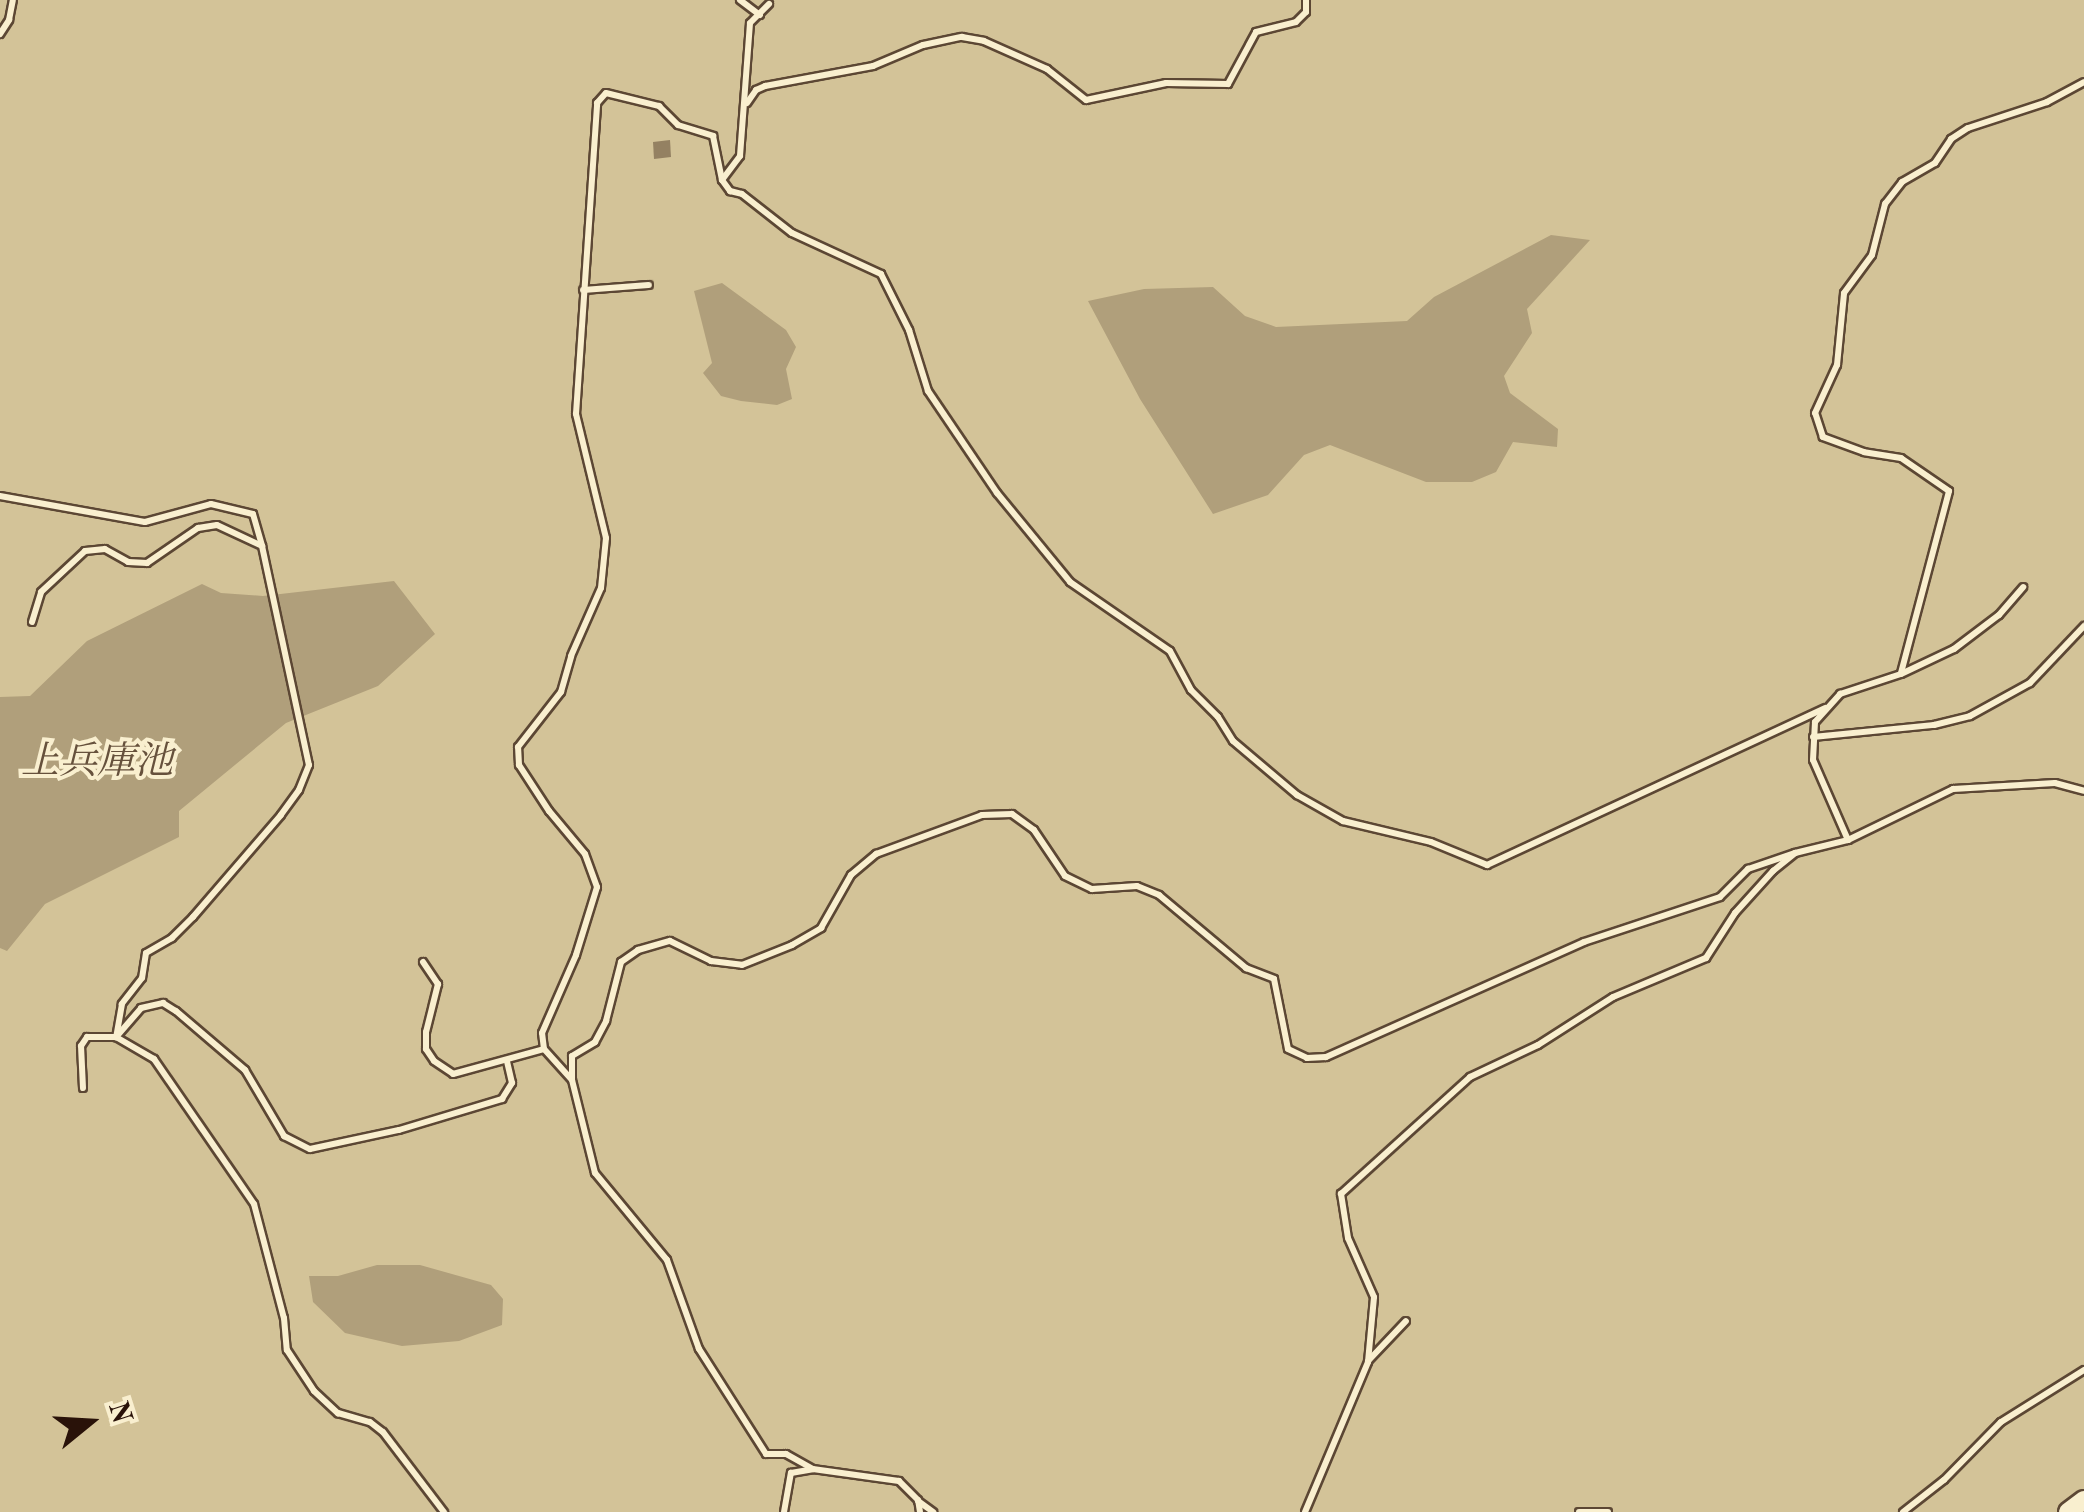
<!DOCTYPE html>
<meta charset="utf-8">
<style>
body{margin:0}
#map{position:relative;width:2084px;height:1512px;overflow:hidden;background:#f6e7b5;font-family:"Old Standard TT","Noto Serif JP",serif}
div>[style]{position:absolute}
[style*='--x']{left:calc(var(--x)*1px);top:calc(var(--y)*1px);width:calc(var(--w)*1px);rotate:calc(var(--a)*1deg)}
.green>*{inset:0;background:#d3c398}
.water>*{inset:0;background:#b09f7b}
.building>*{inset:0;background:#948162}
.roads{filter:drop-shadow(2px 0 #5c4734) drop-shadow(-2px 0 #5c4734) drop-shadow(0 2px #5c4734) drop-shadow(0 -2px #5c4734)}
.service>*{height:6px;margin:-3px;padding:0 3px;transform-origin:3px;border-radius:3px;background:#f9efcf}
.tertiary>*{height:18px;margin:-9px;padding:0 9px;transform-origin:9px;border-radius:9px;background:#f9efcf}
span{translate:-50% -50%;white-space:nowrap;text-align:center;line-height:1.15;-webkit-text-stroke:8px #f9efcf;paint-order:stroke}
.water-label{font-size:38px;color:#66513c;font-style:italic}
.north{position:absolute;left:40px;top:1372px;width:100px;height:100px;-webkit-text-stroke:8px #f9efcf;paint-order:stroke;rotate:72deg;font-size:28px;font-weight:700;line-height:40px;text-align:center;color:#291209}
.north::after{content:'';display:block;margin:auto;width:35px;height:45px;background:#291209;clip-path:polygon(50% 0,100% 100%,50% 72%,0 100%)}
</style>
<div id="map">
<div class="green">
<i style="clip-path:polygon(0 0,2084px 0,2084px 1512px,0 1512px)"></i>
</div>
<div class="water">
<i style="clip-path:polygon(1551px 235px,1590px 240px,1527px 309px,1532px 333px,1504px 376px,1510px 393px,1558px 429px,1557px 447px,1513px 442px,1496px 472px,1472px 482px,1426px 482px,1330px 445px,1304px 455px,1268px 495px,1213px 514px,1140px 399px,1088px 301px,1144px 289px,1213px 287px,1245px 316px,1276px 327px,1407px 321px,1434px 297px)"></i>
<i style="clip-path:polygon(722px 283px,786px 330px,796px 347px,786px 369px,792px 399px,777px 405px,741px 401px,721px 396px,703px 373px,712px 363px,694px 291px)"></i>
<i style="clip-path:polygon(394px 581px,435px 634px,378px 686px,286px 723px,179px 811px,179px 837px,45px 904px,7px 951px,0 948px,0 697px,30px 696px,87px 641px,202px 584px,221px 593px,263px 596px)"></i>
<i style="clip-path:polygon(377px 1265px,420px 1265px,491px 1285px,503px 1299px,502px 1325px,459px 1341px,402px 1346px,345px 1333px,313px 1302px,309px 1276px,338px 1276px)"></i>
</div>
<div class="building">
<i style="clip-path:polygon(670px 140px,671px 157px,654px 159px,653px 142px)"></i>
</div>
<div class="roads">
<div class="service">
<i style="--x:740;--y:0;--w:25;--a:37"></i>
<i style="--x:0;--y:34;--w:17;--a:-57"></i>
<i style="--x:9;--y:20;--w:20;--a:-79"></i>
<i style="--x:747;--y:103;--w:16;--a:-55"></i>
<i style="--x:756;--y:90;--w:10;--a:-24"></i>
<i style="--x:765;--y:86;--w:110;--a:-10.5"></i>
<i style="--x:873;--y:66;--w:54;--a:-22.8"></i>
<i style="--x:923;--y:45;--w:40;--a:-12"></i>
<i style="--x:962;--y:37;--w:22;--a:10"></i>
<i style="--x:984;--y:41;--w:69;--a:24"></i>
<i style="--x:1047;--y:69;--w:50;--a:38.5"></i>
<i style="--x:1086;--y:100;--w:82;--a:-12"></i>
<i style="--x:1166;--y:83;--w:62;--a:0.9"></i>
<i style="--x:1228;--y:84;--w:59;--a:-61.7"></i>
<i style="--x:1256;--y:32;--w:41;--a:-14"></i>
<i style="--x:1296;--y:22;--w:14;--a:-45"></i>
<i style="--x:1306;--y:12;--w:12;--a:-90"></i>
<i style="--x:722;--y:180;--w:30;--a:-53"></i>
<i style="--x:740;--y:156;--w:133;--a:-85.7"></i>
<i style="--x:750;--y:23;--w:27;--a:-45"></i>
<i style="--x:583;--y:290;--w:66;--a:-4.3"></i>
<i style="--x:0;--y:496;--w:147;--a:10.2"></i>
<i style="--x:145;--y:522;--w:68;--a:-15.3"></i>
<i style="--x:211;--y:504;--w:43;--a:13.4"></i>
<i style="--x:253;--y:514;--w:33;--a:74"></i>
<i style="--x:262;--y:546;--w:224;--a:77.9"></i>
<i style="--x:309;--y:765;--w:27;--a:112"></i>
<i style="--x:299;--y:790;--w:31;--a:126"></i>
<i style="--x:281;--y:815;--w:135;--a:130.8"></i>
<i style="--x:193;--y:917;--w:30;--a:135"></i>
<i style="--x:172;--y:938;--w:30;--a:150"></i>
<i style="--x:146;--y:953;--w:25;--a:99"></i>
<i style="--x:142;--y:978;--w:33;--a:128"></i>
<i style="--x:122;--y:1004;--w:34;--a:100"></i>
<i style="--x:32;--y:622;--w:31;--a:-73"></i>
<i style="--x:41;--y:592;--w:60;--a:-43"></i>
<i style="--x:85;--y:551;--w:20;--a:-6"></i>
<i style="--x:105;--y:549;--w:26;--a:29"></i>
<i style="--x:128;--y:562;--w:19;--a:3"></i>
<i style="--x:147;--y:563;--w:62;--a:-34.5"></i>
<i style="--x:198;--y:528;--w:19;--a:-9"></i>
<i style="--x:217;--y:525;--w:50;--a:25"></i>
<i style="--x:1901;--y:673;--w:188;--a:-75.2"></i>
<i style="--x:1949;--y:491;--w:58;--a:-145.5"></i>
<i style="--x:1901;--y:458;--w:37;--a:-171"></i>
<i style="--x:1864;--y:452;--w:44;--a:-159.9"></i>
<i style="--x:1823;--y:437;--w:25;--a:-108"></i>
<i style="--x:1815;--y:413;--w:53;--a:-65.4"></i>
<i style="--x:1837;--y:365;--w:72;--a:-84.4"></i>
<i style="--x:1844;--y:293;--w:47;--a:-53.6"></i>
<i style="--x:1872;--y:255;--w:53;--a:-75.7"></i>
<i style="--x:1885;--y:204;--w:28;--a:-52"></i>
<i style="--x:1902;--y:182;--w:38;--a:-30"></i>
<i style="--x:1935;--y:163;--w:29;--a:-56"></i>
<i style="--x:1951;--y:139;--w:20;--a:-33"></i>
<i style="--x:1968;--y:128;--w:83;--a:-18.2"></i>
<i style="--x:2047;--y:102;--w:42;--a:-28.4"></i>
<i style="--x:1813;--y:737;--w:122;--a:-5.7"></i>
<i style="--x:1934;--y:725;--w:37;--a:-14"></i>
<i style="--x:1970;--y:716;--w:68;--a:-28.8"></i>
<i style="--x:2030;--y:683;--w:79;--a:-46.5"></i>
<i style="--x:1848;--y:840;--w:117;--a:-25.9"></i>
<i style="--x:1953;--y:789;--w:102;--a:-3.4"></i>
<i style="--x:2055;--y:783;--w:30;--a:15"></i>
<i style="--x:423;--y:962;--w:27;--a:56"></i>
<i style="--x:438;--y:984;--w:49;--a:104"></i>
<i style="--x:426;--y:1032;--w:17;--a:90"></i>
<i style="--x:426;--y:1049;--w:14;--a:56"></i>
<i style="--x:434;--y:1061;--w:23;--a:34"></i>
<i style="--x:453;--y:1074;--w:94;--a:-15.4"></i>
<i style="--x:117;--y:1036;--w:37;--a:-49"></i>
<i style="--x:141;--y:1008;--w:23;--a:-13"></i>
<i style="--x:163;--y:1003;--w:15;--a:32"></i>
<i style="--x:176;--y:1011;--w:91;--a:40.5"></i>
<i style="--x:245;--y:1070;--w:77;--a:59.4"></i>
<i style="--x:284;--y:1136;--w:29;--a:27"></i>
<i style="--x:310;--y:1149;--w:91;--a:-12.1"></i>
<i style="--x:399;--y:1130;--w:108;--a:-16.8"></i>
<i style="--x:502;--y:1099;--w:19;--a:-58"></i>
<i style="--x:512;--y:1083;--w:23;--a:-103"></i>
<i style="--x:572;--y:1079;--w:23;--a:-90"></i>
<i style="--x:572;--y:1056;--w:27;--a:-31"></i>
<i style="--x:595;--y:1042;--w:24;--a:-62"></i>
<i style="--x:606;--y:1021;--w:61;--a:-75.7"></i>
<i style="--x:621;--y:962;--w:21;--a:-35"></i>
<i style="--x:638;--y:950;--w:33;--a:-16"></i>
<i style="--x:670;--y:941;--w:46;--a:26"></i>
<i style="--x:711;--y:961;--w:31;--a:7"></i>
<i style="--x:742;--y:965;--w:54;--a:-21.8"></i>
<i style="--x:792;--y:945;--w:34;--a:-30"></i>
<i style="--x:821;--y:928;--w:61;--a:-60.5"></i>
<i style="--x:851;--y:875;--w:33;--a:-40"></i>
<i style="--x:876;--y:854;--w:113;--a:-20.2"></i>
<i style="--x:982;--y:815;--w:30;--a:-2"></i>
<i style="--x:1012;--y:814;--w:27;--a:36"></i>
<i style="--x:1034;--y:830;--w:55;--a:56"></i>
<i style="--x:1065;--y:876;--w:30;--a:26"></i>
<i style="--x:1092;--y:889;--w:45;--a:-3.8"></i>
<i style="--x:1137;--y:886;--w:24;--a:22"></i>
<i style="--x:1159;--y:895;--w:114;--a:40"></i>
<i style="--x:1246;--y:968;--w:30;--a:21"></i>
<i style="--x:1274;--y:979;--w:71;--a:78.7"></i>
<i style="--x:1288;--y:1049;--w:21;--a:25"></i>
<i style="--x:1307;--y:1058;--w:19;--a:-3"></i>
<i style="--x:1326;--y:1057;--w:282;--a:-24"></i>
<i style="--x:1584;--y:942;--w:143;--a:-18.3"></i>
<i style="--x:1720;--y:897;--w:40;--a:-45"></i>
<i style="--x:1748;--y:869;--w:50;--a:-18.8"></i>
<i style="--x:83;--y:1088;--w:42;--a:-92.7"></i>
<i style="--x:81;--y:1046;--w:11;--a:-56"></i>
<i style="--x:87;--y:1037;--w:29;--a:0"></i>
<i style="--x:116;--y:1037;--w:44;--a:30.1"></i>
<i style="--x:154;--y:1059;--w:176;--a:55.4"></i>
<i style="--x:254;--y:1204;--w:118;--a:75.3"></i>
<i style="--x:284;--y:1318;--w:32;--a:85"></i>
<i style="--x:287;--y:1350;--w:49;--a:56.6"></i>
<i style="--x:314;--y:1391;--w:33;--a:43"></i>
<i style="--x:338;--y:1413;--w:33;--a:16"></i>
<i style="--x:370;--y:1422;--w:16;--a:38"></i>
<i style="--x:383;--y:1432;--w:101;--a:52.7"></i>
<i style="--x:1368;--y:1361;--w:55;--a:-46.5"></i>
<i style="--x:918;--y:1501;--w:19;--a:36"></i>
<i style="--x:784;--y:1512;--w:40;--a:-80"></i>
<i style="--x:791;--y:1473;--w:22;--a:-10"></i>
<i style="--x:920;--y:1512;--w:12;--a:-99"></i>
<i style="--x:918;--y:1500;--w:27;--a:-135"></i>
<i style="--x:899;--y:1481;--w:87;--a:-172.1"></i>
<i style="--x:813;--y:1469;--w:31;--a:-151"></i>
<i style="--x:786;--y:1454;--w:20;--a:180"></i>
<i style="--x:766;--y:1454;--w:125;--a:-122.5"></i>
<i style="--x:699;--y:1349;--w:95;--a:-109.8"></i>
<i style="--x:667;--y:1260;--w:113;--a:-129.6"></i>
<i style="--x:595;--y:1173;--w:96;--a:-103.9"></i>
<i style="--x:572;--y:1080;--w:42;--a:-132.1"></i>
<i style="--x:544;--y:1049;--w:16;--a:-97"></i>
<i style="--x:542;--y:1033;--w:85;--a:-66.4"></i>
<i style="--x:576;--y:955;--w:71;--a:-72.8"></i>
<i style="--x:597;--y:887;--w:35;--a:-110"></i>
<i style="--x:585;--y:854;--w:56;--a:-129.9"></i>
<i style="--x:549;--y:811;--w:55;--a:-123.1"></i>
<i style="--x:519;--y:765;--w:18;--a:-93"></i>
<i style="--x:518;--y:747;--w:70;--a:-52"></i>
<i style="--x:561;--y:692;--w:37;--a:-74"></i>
<i style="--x:571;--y:656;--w:74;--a:-66.2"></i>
<i style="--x:601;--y:588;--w:50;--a:-84.3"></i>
<i style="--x:606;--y:538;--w:128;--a:-103.6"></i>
<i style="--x:576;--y:414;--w:312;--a:-86.1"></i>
<i style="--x:597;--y:103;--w:13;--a:-48"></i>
<i style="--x:606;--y:93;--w:55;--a:13.8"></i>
<i style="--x:659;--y:106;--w:27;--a:45"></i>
<i style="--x:678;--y:125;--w:37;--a:17"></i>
<i style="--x:713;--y:136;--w:45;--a:78.4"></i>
<i style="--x:722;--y:180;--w:14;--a:54"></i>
<i style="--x:730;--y:191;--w:12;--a:14"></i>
<i style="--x:742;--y:194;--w:63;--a:38"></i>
<i style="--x:792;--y:233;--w:98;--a:24.7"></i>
<i style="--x:881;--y:274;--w:63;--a:63.4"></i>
<i style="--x:909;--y:330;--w:64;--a:72.7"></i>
<i style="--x:928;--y:391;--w:123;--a:55.9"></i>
<i style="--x:997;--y:493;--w:115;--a:50.6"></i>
<i style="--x:1070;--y:582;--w:121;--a:34.6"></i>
<i style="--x:1170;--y:651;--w:44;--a:61.7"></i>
<i style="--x:1191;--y:690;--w:38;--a:45"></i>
<i style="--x:1218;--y:717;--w:28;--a:58"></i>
<i style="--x:1233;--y:741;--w:84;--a:40.2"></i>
<i style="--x:1297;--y:795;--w:53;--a:29.5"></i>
<i style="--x:1343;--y:821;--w:90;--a:13.4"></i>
<i style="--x:1431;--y:842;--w:61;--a:22.3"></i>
<i style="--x:1487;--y:865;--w:373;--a:-24.9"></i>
<i style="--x:1305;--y:1512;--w:163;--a:-67.2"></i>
<i style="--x:1368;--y:1362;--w:65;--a:-84.7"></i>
<i style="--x:1374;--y:1297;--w:64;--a:-113.8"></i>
<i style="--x:1348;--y:1238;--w:45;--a:-99"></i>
<i style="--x:1341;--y:1194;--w:174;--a:-42.2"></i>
<i style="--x:1470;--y:1077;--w:75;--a:-25.2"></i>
<i style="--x:1538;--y:1045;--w:89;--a:-32.6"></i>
<i style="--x:1613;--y:997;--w:101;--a:-22.8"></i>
<i style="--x:1706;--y:958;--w:54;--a:-57.2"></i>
<i style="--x:1735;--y:913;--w:57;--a:-47.9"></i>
<i style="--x:1773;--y:871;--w:28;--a:-39"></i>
<i style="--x:1795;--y:853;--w:55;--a:-13.8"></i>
<i style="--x:1848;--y:840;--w:87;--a:-113.6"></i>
<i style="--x:1813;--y:760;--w:38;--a:-87"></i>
<i style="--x:1815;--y:722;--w:38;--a:-48"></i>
<i style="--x:1840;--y:694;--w:64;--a:-18.2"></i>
<i style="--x:1901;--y:674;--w:59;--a:-25.3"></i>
<i style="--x:1954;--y:649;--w:56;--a:-37.1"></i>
<i style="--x:1999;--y:615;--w:37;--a:-49"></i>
<i style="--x:1579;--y:1512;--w:29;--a:0"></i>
<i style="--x:1903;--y:1512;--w:52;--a:-38"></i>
<i style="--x:1944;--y:1480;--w:81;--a:-45.5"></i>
<i style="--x:2001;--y:1422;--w:98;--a:-32.1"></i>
</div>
<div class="tertiary">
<i style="--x:2068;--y:1512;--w:20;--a:-37"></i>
</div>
</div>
<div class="water-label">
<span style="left:97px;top:764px">上兵庫池</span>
</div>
<div class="north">N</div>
</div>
